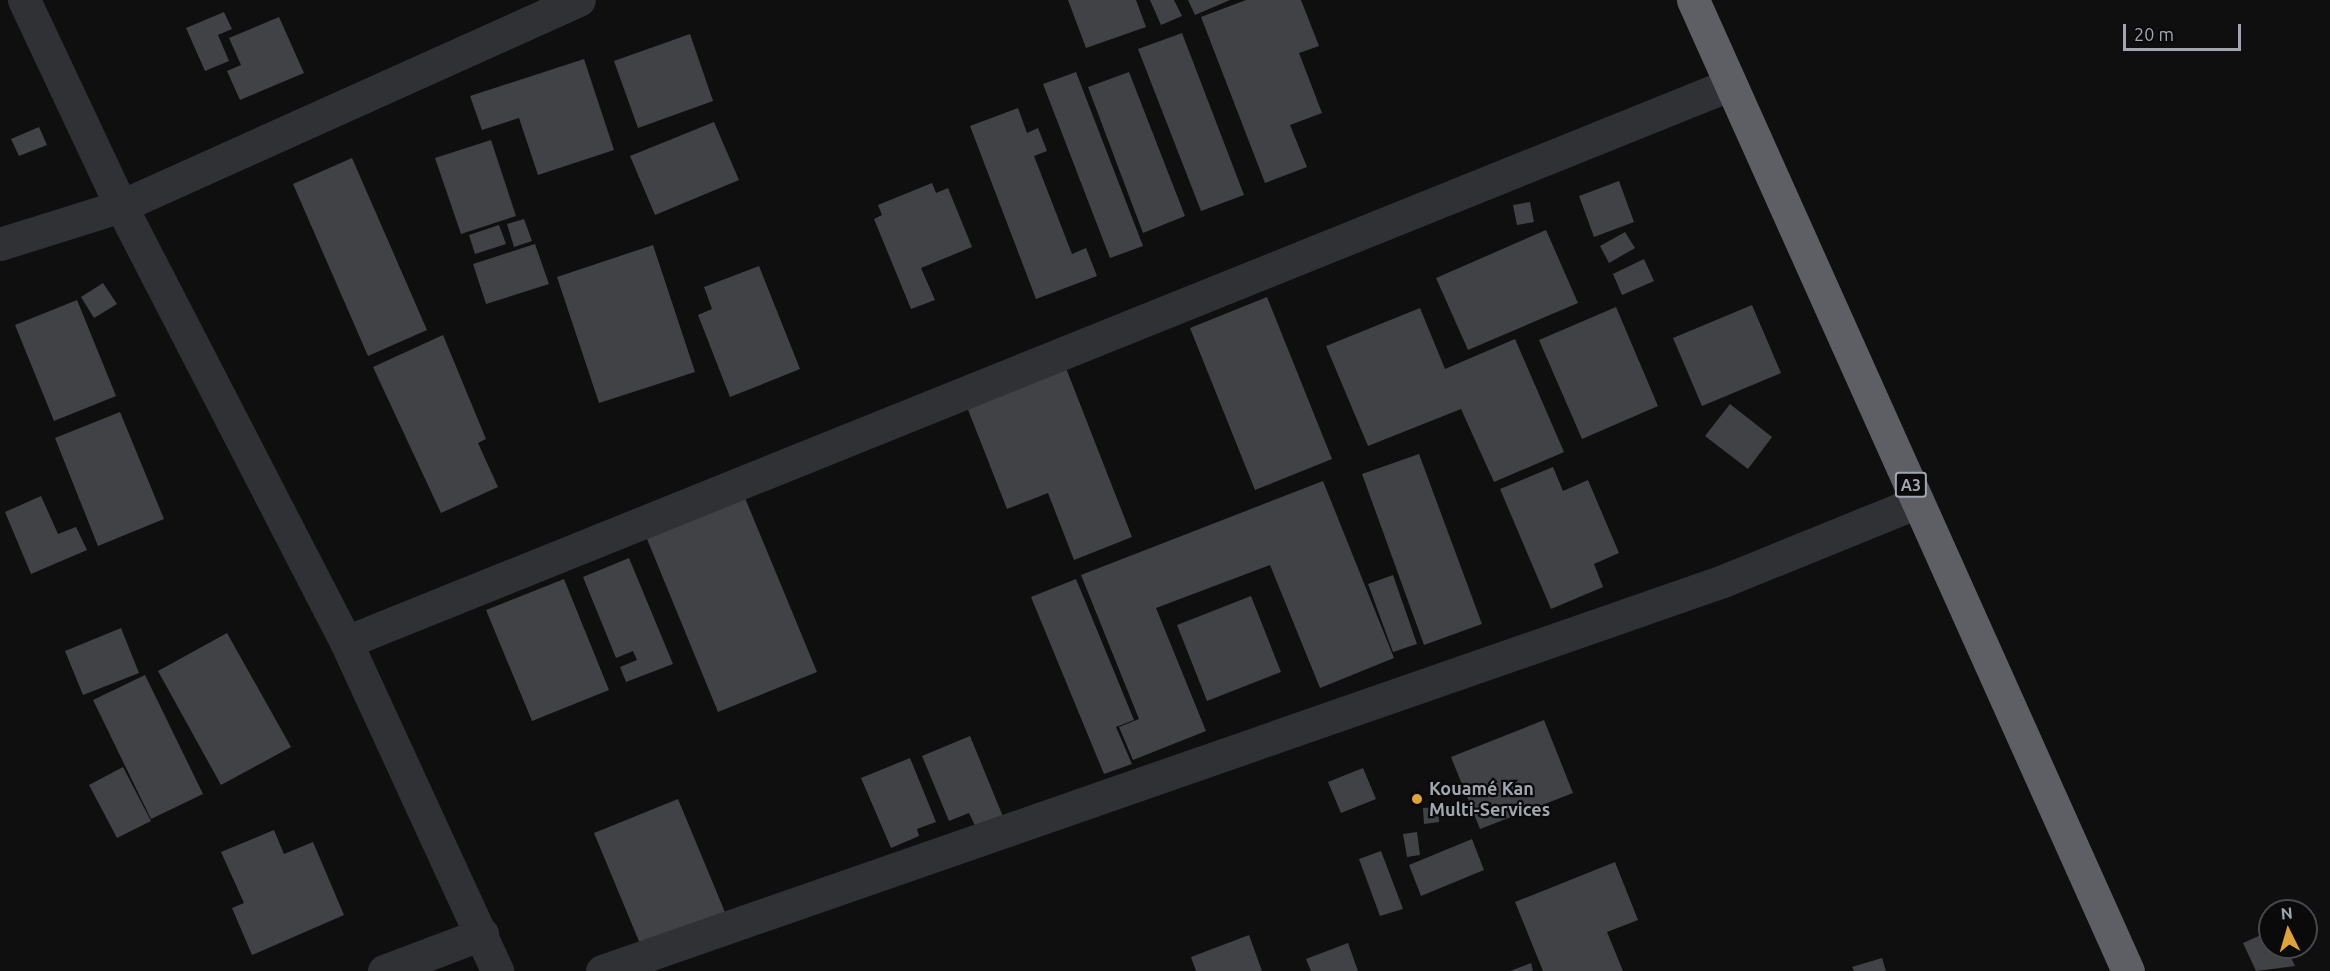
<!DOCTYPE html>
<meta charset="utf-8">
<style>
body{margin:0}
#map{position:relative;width:2330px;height:971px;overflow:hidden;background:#0f0f10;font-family:Ubuntu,sans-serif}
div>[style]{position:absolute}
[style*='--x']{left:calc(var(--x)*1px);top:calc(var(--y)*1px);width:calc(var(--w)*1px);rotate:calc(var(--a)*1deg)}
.building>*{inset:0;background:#404246}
.minor>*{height:33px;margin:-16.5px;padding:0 16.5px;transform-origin:16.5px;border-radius:16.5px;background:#303135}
.highway>*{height:33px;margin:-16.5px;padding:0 16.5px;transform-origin:16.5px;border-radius:16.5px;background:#5d5f65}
.dots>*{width:16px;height:16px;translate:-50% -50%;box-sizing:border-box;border:3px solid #0a0a0b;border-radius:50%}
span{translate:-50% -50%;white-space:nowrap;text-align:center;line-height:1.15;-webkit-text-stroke:4.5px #0a0a0b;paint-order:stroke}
.shield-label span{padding:2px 4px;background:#0a0a0b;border:2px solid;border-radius:4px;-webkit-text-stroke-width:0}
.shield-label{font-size:16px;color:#a1a6b0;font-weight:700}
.poi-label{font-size:18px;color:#a1a6b0;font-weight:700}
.left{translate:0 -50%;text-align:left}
.north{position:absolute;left:2258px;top:899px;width:60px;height:60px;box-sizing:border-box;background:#0a0a0b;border:2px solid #46484d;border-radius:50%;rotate:355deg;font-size:16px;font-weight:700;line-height:24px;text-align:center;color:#a1a6b0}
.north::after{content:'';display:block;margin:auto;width:21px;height:27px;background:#dfa338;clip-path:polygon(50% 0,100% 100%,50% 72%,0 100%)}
.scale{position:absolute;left:2123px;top:24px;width:118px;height:27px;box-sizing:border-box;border:3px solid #a1a6b0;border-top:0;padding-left:8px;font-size:18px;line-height:21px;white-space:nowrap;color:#a1a6b0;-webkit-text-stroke:4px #0a0a0b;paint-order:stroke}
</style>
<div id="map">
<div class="building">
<i style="clip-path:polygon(1068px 0,1136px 0,1146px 27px,1086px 48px)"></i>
<i style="clip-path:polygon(1150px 0,1174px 0,1182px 16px,1161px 25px)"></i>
<i style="clip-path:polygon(1188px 0,1230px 0,1195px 15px)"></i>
<i style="clip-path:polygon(1246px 0,1301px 0,1319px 46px,1299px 53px,1322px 113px,1290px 125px,1307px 167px,1265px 183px,1201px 17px)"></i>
<i style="clip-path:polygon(224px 12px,232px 29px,218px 35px,229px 61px,205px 71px,186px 28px)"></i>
<i style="clip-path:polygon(279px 17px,304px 73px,240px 100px,227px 71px,241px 65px,229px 38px)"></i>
<i style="clip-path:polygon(1182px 33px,1244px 195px,1201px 211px,1138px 49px)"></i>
<i style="clip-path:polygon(690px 34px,713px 101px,638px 128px,614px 61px)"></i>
<i style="clip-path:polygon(584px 59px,614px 150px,538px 175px,519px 118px,482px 130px,470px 96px)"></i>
<i style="clip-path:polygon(1076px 72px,1143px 246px,1110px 258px,1043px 84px)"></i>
<i style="clip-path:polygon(1129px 72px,1185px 216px,1143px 233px,1088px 87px)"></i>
<i style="clip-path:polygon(1018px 108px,1027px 133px,1038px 128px,1047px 151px,1034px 156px,1072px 254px,1086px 248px,1097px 276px,1036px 299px,970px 126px)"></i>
<i style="clip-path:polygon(714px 122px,739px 180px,655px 215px,630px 156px)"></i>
<i style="clip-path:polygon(39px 127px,47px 145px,19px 156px,11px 139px)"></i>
<i style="clip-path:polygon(491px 140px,516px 216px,461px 234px,435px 158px)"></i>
<i style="clip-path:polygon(352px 158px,427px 330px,368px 356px,293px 184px)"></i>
<i style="clip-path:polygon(1619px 181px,1634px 222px,1594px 237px,1579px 196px)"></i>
<i style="clip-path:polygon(932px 183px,936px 193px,948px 188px,972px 247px,921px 268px,935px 300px,911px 309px,874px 219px,882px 215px,878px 205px)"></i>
<i style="clip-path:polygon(1530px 202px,1534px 222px,1517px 225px,1513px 205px)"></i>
<i style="clip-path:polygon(524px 219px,532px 241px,514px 247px,507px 224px)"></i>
<i style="clip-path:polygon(499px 225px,506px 244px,475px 254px,469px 235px)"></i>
<i style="clip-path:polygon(1546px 230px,1578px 303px,1468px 350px,1436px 278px)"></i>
<i style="clip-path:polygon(1625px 232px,1635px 248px,1609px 263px,1600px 246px)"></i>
<i style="clip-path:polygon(535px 244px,549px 284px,486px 304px,473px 264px)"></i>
<i style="clip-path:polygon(653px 245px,695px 372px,599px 403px,557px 277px)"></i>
<i style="clip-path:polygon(1644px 259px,1654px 281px,1622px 295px,1613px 274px)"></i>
<i style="clip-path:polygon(759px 266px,800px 369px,730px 397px,698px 315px,712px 309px,704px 287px)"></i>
<i style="clip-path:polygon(103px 283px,117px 304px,94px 318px,81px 297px)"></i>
<i style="clip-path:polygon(1267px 297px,1332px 459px,1255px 490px,1190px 328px)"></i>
<i style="clip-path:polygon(77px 300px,116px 396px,54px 421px,15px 325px)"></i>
<i style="clip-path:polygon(1752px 305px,1781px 373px,1702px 406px,1673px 338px)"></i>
<i style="clip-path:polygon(1616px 307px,1658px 406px,1582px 439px,1539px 340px)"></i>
<i style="clip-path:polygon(1420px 308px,1445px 369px,1515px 339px,1564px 452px,1494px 482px,1461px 409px,1368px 446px,1326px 346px)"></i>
<i style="clip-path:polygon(443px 335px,486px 439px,478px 443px,498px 487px,441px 513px,373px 367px)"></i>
<i style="clip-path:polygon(1064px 363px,1132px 537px,1074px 560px,1048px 493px,1007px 509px,965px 402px)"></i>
<i style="clip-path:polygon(1730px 404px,1772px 437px,1748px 469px,1705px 436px)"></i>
<i style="clip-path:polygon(120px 412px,164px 519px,98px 546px,55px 438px)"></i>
<i style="clip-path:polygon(1419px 454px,1482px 624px,1424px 645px,1362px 474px)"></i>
<i style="clip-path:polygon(1553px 467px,1563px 491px,1588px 480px,1619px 553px,1594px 564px,1603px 587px,1551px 609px,1500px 489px)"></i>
<i style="clip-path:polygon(1323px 481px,1394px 658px,1320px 688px,1270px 565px,1156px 608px,1206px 731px,1133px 760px,1119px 727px,1139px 719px,1081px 575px)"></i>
<i style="clip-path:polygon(41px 496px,58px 534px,76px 527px,87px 550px,31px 574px,5px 512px)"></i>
<i style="clip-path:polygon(745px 498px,817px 672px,718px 712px,647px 539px)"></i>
<i style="clip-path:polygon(629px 558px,673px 664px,626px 682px,620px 667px,637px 660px,633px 651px,616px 658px,583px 577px)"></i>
<i style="clip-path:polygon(1393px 575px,1417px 644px,1393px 652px,1368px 584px)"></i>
<i style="clip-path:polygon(564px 579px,609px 690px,532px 721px,486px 610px)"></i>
<i style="clip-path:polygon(1076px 579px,1134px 720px,1116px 727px,1132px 764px,1104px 774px,1031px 597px)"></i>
<i style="clip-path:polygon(1251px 596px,1281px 672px,1207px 701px,1177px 625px)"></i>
<i style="clip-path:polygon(121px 628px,139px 673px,83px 695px,65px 651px)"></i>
<i style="clip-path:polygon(227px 633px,291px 747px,221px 785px,158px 671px)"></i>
<i style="clip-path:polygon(145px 675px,203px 794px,151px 819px,93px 700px)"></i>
<i style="clip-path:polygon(1544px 720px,1573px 793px,1480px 829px,1451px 757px)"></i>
<i style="clip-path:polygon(970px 736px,1004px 819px,977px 830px,969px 813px,949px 821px,922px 756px)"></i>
<i style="clip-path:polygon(910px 758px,936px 822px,917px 829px,919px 836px,891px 848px,861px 778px)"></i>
<i style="clip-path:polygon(123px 767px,151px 821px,117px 838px,89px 785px)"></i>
<i style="clip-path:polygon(1363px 768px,1376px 799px,1341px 813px,1328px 782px)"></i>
<i style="clip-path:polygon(678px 799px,727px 917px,643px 951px,594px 833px)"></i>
<i style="clip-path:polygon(1438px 807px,1439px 822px,1424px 824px,1423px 808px)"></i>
<i style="clip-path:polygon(274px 830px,284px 854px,313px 842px,344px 915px,252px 955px,232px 908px,244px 903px,221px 852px)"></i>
<i style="clip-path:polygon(1417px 832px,1420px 855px,1407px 857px,1403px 834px)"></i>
<i style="clip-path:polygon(1472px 839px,1484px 870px,1421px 896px,1409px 865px)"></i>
<i style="clip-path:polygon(1381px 851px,1403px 909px,1380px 916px,1359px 859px)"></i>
<i style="clip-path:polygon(1615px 862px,1638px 920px,1607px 932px,1623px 971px,1543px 971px,1515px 902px)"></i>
<i style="clip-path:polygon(2270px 931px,2270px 947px,2286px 947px,2295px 966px,2256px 971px,2243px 943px)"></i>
<i style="clip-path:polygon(1249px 935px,1262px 971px,1196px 971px,1191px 957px)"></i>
<i style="clip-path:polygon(1348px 943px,1358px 971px,1311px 971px,1306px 959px)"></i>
<i style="clip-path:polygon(1882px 958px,1886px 971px,1854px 971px,1852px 967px)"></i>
<i style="clip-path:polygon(1531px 963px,1533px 971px,1510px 971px)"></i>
</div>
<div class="minor">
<i style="--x:24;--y:0;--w:228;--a:64.8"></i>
<i style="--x:121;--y:206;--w:491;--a:62.7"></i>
<i style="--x:346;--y:642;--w:362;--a:65.3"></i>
<i style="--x:0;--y:244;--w:127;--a:-17.4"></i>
<i style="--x:121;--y:206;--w:502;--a:-24.22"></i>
<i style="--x:346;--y:642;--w:1493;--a:-21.94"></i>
<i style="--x:384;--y:971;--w:105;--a:-20.7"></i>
<i style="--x:602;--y:971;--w:1187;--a:-19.18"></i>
<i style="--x:1723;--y:581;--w:210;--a:-22.1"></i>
</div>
<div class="highway">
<i style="--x:1693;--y:0;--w:1064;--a:65.87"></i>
</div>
<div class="dots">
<i style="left:1417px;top:799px;background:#dfa338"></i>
</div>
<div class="shield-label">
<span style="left:1911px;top:485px">A3</span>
</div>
<div class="poi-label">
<span class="left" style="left:1429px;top:799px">Kouamé Kan<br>Multi-Services</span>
</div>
<div class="north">N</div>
<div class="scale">20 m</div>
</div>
